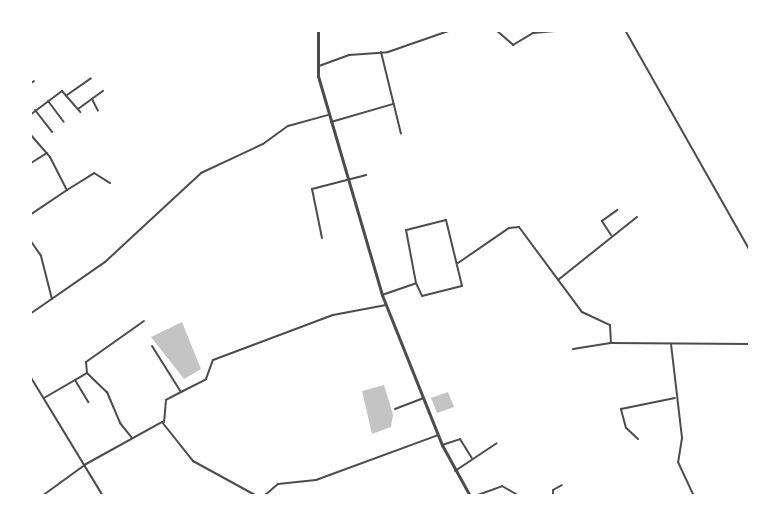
<!DOCTYPE html>
<style>
body{margin:0}
#map{position:relative;width:780px;height:526px;overflow:hidden;background:#fff;font-family:"IBM Plex Sans",sans-serif}
div>[style]{position:absolute}
[style*='--x']{left:calc(var(--x)*1px);top:calc(var(--y)*1px);width:calc(var(--w)*1px);rotate:calc(var(--a)*1deg)}
.building>*{inset:0;background:#c4c4c4}
.minor>*{height:2px;margin:-1px;padding:0 1px;transform-origin:1px;border-radius:1px;background:#4c4c4c}
.tertiary>*{height:3px;margin:-1.5px;padding:0 1.5px;transform-origin:1.5px;border-radius:1.5px;background:#4c4c4c}
span{translate:-50% -50%;white-space:nowrap;text-align:center;line-height:1.15;-webkit-text-stroke:6px #fff;paint-order:stroke}
.frame{position:absolute;inset:0;border:32px solid #fff;pointer-events:none}
</style>
<div id="map">
<div class="building">
<i style="clip-path:polygon(182px 322px,201px 369px,184px 379px,151px 337px)"></i>
<i style="clip-path:polygon(384px 385px,393px 415px,391px 427px,372px 434px,362px 391px)"></i>
<i style="clip-path:polygon(448px 392px,454px 407px,437px 413px,431px 398px)"></i>
</div>
<div class="minor">
<i style="--x:496;--y:30;--w:23;--a:41"></i>
<i style="--x:513;--y:45;--w:23;--a:-31"></i>
<i style="--x:533;--y:33;--w:36;--a:-5"></i>
<i style="--x:625;--y:30;--w:254;--a:60.5"></i>
<i style="--x:381;--y:52;--w:84;--a:76.3"></i>
<i style="--x:319;--y:66;--w:32;--a:-20"></i>
<i style="--x:349;--y:55;--w:39;--a:-4"></i>
<i style="--x:388;--y:52;--w:67;--a:-19.2"></i>
<i style="--x:30;--y:84;--w:5;--a:-37"></i>
<i style="--x:67;--y:95;--w:29;--a:-35"></i>
<i style="--x:92;--y:99;--w:13;--a:63"></i>
<i style="--x:48;--y:101;--w:26;--a:53"></i>
<i style="--x:78;--y:109;--w:31;--a:-36"></i>
<i style="--x:35;--y:110;--w:28;--a:52"></i>
<i style="--x:30;--y:115;--w:40;--a:-37"></i>
<i style="--x:62;--y:91;--w:28;--a:49"></i>
<i style="--x:331;--y:122;--w:65;--a:-16.2"></i>
<i style="--x:30;--y:134;--w:30;--a:49"></i>
<i style="--x:50;--y:157;--w:37;--a:63"></i>
<i style="--x:67;--y:190;--w:45;--a:146"></i>
<i style="--x:31;--y:163;--w:19;--a:-32"></i>
<i style="--x:67;--y:190;--w:32;--a:-32"></i>
<i style="--x:94;--y:173;--w:19;--a:32"></i>
<i style="--x:611;--y:235;--w:17;--a:-123"></i>
<i style="--x:602;--y:221;--w:19;--a:-36"></i>
<i style="--x:322;--y:238;--w:50;--a:-101.5"></i>
<i style="--x:312;--y:189;--w:56;--a:-14.5"></i>
<i style="--x:30;--y:240;--w:19;--a:55"></i>
<i style="--x:41;--y:256;--w:44;--a:75.7"></i>
<i style="--x:458;--y:263;--w:62;--a:-34.5"></i>
<i style="--x:509;--y:228;--w:10;--a:-6"></i>
<i style="--x:519;--y:227;--w:106;--a:53.5"></i>
<i style="--x:582;--y:312;--w:31;--a:25"></i>
<i style="--x:610;--y:325;--w:18;--a:87"></i>
<i style="--x:558;--y:280;--w:101;--a:-38.6"></i>
<i style="--x:382;--y:295;--w:36;--a:-19"></i>
<i style="--x:416;--y:283;--w:14;--a:65"></i>
<i style="--x:422;--y:296;--w:41;--a:-14"></i>
<i style="--x:462;--y:286;--w:68;--a:-103.6"></i>
<i style="--x:446;--y:220;--w:41;--a:166"></i>
<i style="--x:406;--y:230;--w:54;--a:79.3"></i>
<i style="--x:30;--y:314;--w:91;--a:-34.7"></i>
<i style="--x:105;--y:262;--w:131;--a:-42.8"></i>
<i style="--x:201;--y:173;--w:68;--a:-25.1"></i>
<i style="--x:263;--y:144;--w:31;--a:-36"></i>
<i style="--x:288;--y:126;--w:41;--a:-15.4"></i>
<i style="--x:671;--y:344;--w:95;--a:83.3"></i>
<i style="--x:682;--y:438;--w:24;--a:99"></i>
<i style="--x:678;--y:462;--w:38;--a:65"></i>
<i style="--x:152;--y:346;--w:54;--a:57.8"></i>
<i style="--x:181;--y:392;--w:17;--a:152"></i>
<i style="--x:166;--y:400;--w:22;--a:95"></i>
<i style="--x:573;--y:349;--w:38;--a:-9"></i>
<i style="--x:611;--y:343;--w:139;--a:0.4"></i>
<i style="--x:87;--y:373;--w:28;--a:44"></i>
<i style="--x:107;--y:392;--w:34;--a:67"></i>
<i style="--x:120;--y:423;--w:19;--a:51"></i>
<i style="--x:30;--y:376;--w:140;--a:58.7"></i>
<i style="--x:75;--y:380;--w:26;--a:59"></i>
<i style="--x:181;--y:392;--w:28;--a:-27"></i>
<i style="--x:206;--y:379;--w:20;--a:-70"></i>
<i style="--x:213;--y:360;--w:128;--a:-20.6"></i>
<i style="--x:333;--y:315;--w:54;--a:-10.7"></i>
<i style="--x:44;--y:398;--w:50;--a:-30.2"></i>
<i style="--x:87;--y:373;--w:11;--a:-95"></i>
<i style="--x:86;--y:362;--w:71;--a:-35.3"></i>
<i style="--x:395;--y:409;--w:30;--a:-21"></i>
<i style="--x:638;--y:439;--w:16;--a:-137"></i>
<i style="--x:626;--y:428;--w:20;--a:-105"></i>
<i style="--x:621;--y:409;--w:55;--a:-11.5"></i>
<i style="--x:442;--y:445;--w:19;--a:-18"></i>
<i style="--x:460;--y:439;--w:22;--a:58"></i>
<i style="--x:455;--y:471;--w:50;--a:-33.7"></i>
<i style="--x:42;--y:496;--w:54;--a:-36"></i>
<i style="--x:86;--y:464;--w:87;--a:-28.9"></i>
<i style="--x:162;--y:422;--w:50;--a:51.5"></i>
<i style="--x:193;--y:461;--w:73;--a:28.7"></i>
<i style="--x:264;--y:496;--w:18;--a:-41"></i>
<i style="--x:278;--y:484;--w:38;--a:-6"></i>
<i style="--x:316;--y:480;--w:130;--a:-20.2"></i>
<i style="--x:475;--y:496;--w:29;--a:-20"></i>
<i style="--x:502;--y:486;--w:20;--a:30"></i>
<i style="--x:553;--y:496;--w:6;--a:-90"></i>
<i style="--x:553;--y:490;--w:10;--a:-29"></i>
</div>
<div class="tertiary">
<i style="--x:318;--y:30;--w:46;--a:90"></i>
<i style="--x:318;--y:76;--w:228;--a:73.7"></i>
<i style="--x:382;--y:295;--w:162;--a:68.2"></i>
<i style="--x:442;--y:445;--w:58;--a:61.2"></i>
</div>
<div class="frame"></div>
</div>
